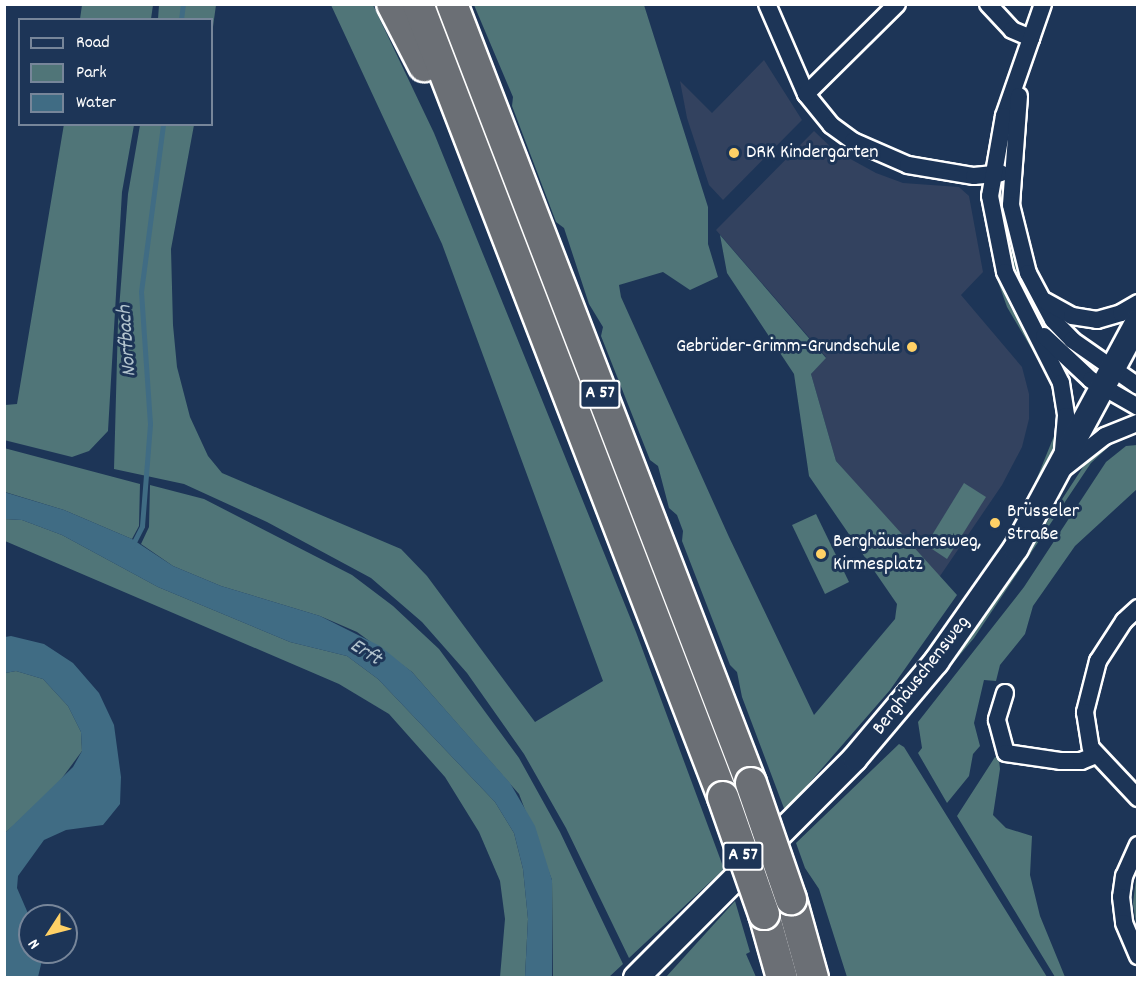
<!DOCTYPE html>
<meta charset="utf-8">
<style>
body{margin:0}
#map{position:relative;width:1142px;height:982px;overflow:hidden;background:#1d3557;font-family:Dekko,sans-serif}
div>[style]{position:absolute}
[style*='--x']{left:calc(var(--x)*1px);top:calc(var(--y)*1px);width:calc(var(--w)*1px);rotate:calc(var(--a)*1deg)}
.built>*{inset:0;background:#33425f}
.green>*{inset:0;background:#507578}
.water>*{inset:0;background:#406c84}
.stream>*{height:4.5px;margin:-2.25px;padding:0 2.25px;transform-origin:2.25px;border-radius:2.25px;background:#406c84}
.roads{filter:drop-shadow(2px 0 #fff) drop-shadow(-2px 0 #fff) drop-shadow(0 2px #fff) drop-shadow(0 -2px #fff)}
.street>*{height:16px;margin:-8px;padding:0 8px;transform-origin:8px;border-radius:8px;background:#1d3557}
.secondary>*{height:24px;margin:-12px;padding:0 12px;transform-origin:12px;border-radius:12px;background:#1d3557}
.highway>*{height:30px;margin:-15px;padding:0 15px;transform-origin:15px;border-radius:15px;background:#6b6f75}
.bridges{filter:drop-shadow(2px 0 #fff) drop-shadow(-2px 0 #fff) drop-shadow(0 2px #fff) drop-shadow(0 -2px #fff)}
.highway-bridge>*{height:30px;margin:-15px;padding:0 15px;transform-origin:15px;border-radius:15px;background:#6b6f75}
.dots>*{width:16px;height:16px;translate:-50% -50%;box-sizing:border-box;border:3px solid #1d3557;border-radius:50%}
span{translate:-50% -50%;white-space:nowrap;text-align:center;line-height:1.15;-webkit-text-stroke:6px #1d3557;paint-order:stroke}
.shield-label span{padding:2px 4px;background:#1d3557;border:2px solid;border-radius:4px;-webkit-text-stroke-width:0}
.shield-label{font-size:18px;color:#fff;font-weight:700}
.poi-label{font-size:20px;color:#fff}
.left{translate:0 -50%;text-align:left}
.right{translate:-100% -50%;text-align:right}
.street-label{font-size:20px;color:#fff}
.water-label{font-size:21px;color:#b3c4ce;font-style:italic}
.frame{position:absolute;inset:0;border:6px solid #fff;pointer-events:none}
.legend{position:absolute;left:18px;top:18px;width:195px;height:108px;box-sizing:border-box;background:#1d3557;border:2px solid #77869a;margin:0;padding:8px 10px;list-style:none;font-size:18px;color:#fff}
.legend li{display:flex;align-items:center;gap:12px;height:30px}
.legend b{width:30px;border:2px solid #77869a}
.north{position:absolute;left:18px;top:904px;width:60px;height:60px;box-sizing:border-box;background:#1d3557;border:2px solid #77869a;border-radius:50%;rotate:234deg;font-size:16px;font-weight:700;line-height:24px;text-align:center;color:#fff}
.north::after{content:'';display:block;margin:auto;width:21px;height:27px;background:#ffd166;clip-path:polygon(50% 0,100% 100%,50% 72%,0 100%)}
</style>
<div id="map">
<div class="built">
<i style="clip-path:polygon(764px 60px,802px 120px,723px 200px,709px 185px,687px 118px,680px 81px,712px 113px)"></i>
<i style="clip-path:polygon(814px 131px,834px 150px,876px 173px,903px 183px,959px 187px,969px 196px,983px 272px,961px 295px,1022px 367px,1029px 394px,1029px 419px,1022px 447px,1002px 485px,938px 579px,836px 461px,811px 374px,826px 357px,716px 230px)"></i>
</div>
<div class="green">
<i style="clip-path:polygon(82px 5px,82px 4px,153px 5px,151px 19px,80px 19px)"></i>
<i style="clip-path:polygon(159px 5px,216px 5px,212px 34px,212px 20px,158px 19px)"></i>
<i style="clip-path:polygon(331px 5px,373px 5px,434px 133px,636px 632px,724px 869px,629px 958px,566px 828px,524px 754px,467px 673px,422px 622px,371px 578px,267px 522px,184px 484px,114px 469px,118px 322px,128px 194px,140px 125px,194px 125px,171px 249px,173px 325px,177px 367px,190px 417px,208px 456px,222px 473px,401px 549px,427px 576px,535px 722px,603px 681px,442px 244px)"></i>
<i style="clip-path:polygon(474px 5px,644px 5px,708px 207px,708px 244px,718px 277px,690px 290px,663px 272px,619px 285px,621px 297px,729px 537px,814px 715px,895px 619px,897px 604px,809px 476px,794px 374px,727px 273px,720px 235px,826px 358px,811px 374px,836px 461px,957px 595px,890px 690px,785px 811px,742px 697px,737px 672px,730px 665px,682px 541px,683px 531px,677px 515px,669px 508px,658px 466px,650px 460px,601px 336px,603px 327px,589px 304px,564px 228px,556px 222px,512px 106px,513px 97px)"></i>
<i style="clip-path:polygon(64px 124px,134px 125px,122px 192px,108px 431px,89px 451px,72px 457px,4px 440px,5px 405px,17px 404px)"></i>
<i style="clip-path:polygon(1000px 190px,1008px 239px,1030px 295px,1047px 321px,1042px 325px,1013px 273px,995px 192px)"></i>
<i style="clip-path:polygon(995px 273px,1011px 308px,1051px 374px,1047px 375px,1007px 307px)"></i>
<i style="clip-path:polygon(1056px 431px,1060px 432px,1054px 453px,1035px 483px)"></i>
<i style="clip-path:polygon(1117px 439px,1091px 463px,974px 638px,901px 725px,1000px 594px,1087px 461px,1107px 441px)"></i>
<i style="clip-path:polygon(1137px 445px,1137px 489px,1075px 546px,1033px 606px,1025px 634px,1000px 665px,996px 681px,984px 680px,974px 723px,980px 746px,973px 754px,969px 776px,947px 803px,918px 753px,922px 748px,918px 722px,1024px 587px,1106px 462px,1126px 446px)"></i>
<i style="clip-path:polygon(4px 448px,140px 484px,139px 526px,132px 539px,64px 510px,5px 492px)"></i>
<i style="clip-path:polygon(964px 483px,986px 497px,947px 559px,926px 545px)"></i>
<i style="clip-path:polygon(150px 485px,204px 499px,352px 575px,393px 606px,439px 649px,519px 758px,560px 832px,623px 964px,609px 977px,553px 977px,552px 880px,519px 794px,412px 672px,357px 632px,320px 616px,221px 586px,173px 566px,141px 544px,149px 527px)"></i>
<i style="clip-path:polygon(816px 514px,849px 582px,825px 594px,792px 525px)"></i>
<i style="clip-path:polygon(4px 519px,22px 520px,62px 535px,158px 587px,290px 642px,347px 656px,378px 679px,495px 802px,514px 833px,523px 869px,528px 919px,525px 977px,500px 977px,505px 919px,500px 881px,479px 832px,445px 777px,389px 714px,339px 684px,5px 541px)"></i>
<i style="clip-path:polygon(16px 671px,43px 679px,68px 706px,81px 732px,82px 751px,54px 789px,5px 833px,5px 673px)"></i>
<i style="clip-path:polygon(899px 744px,904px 747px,1047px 977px,847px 977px,819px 889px,805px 868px,796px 843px)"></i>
<i style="clip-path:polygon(995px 757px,999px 760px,1000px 769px,993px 815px,1006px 828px,1032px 836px,1030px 875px,1040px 916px,1065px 977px,1055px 977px,957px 816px)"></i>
<i style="clip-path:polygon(726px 875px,635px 965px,631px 963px,679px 916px)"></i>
<i style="clip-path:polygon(1136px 879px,1138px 879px,1137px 930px,1133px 903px)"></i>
<i style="clip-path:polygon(733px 896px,678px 957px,668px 967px,668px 961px)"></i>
<i style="clip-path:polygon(735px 901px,750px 952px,746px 954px,756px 977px,666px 977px)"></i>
</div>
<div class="water">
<i style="clip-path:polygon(4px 492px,64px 510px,132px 539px,173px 566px,221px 586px,320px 616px,380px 646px,412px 672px,510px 783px,535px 826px,552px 880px,552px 977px,525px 977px,528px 919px,523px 869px,514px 833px,495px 802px,378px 679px,347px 656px,290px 642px,158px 587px,62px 535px,22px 520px,5px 519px)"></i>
<i style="clip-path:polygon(11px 636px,44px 644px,73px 663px,99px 693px,114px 725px,121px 777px,120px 804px,103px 825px,66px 830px,44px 840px,18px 876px,17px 888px,30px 918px,30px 952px,44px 952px,38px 977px,5px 977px,5px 833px,73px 767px,82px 751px,81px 732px,68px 706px,43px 679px,16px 671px,5px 673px,5px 637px)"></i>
</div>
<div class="stream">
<i style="--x:181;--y:20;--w:16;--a:-83"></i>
<i style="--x:132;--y:546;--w:22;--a:-63"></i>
<i style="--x:142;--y:526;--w:102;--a:-85.5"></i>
<i style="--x:150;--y:424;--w:132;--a:-93.9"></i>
<i style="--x:141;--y:292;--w:169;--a:-82.5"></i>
</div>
<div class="roads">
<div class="street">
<i style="--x:767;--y:4;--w:98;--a:66.6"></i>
<i style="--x:806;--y:94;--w:40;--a:51"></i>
<i style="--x:831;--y:125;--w:27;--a:36"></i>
<i style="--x:853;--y:141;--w:60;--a:23.6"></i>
<i style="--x:908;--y:165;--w:67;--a:9.5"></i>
<i style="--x:974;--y:176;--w:27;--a:-6"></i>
<i style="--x:988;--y:4;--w:35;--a:47"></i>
<i style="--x:1012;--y:30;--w:21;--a:23"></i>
<i style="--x:1043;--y:4;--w:119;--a:109.2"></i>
<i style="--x:1004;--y:116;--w:81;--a:99.9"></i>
<i style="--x:990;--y:196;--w:77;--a:78.8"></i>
<i style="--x:1005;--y:272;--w:124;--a:63.2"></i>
<i style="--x:1061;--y:383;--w:33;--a:81"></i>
<i style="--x:1066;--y:416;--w:37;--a:95"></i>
<i style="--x:806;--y:94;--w:128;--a:-44.7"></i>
<i style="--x:1019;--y:96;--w:109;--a:94.2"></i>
<i style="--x:1011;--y:205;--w:70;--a:76"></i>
<i style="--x:1028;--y:273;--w:53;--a:62"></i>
<i style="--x:1053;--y:320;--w:28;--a:46"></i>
<i style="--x:1072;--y:340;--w:80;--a:34.9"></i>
<i style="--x:1045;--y:301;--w:31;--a:29"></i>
<i style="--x:1072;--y:316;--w:25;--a:9"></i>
<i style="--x:1097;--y:320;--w:25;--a:-16"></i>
<i style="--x:1121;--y:313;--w:20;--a:-30"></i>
<i style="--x:1044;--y:336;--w:64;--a:43.1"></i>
<i style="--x:1091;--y:380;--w:54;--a:29.9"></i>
<i style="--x:1063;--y:469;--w:53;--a:-38.2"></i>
<i style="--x:1105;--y:436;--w:35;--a:-22"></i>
<i style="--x:1138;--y:608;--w:19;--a:137"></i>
<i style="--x:1124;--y:621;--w:48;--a:123"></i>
<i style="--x:1098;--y:661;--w:53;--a:104.3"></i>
<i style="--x:1085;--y:712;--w:36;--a:81"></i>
<i style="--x:1091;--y:748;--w:69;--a:46.8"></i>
<i style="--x:1005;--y:693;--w:28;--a:107"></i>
<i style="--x:997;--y:720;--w:34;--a:75"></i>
<i style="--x:1006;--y:753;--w:56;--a:8.3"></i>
<i style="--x:1061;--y:761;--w:20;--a:0"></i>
<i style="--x:1081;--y:761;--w:16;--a:-22"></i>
<i style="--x:1138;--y:845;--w:34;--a:114"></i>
<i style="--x:1124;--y:876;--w:21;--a:98"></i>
<i style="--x:1121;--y:897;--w:26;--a:83"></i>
<i style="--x:1124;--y:923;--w:36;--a:67"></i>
</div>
<div class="secondary">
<i style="--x:636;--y:978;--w:310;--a:-45.1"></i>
<i style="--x:855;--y:758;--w:126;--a:-49.8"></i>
<i style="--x:936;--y:662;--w:139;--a:-54.9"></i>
<i style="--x:1016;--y:548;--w:258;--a:-61.7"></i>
</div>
<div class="highway">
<i style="--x:392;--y:4;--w:70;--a:62.7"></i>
<i style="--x:418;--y:4;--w:850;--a:68.96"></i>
<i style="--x:452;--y:4;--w:834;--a:69"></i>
<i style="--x:791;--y:899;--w:82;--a:74.4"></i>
<i style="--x:764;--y:914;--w:66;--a:74.3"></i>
</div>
</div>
<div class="bridges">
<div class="highway-bridge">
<i style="--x:751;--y:783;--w:123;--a:71"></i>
<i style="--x:723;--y:797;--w:124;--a:70.7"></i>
</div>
</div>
<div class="dots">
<i style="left:734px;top:153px;background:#ffd166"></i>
<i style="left:912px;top:347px;background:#ffd166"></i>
<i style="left:995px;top:523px;background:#ffd166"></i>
<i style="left:821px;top:554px;background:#ffd166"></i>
</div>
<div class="shield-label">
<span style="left:600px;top:394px">A 57</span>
<span style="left:743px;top:856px">A 57</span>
</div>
<div class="poi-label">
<span class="left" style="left:746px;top:153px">DRK Kindergarten</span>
<span class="right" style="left:900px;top:347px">Gebrüder-Grimm-Grundschule</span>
<span class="left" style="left:1007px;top:524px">Brüsseler<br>Straße</span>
<span class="left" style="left:833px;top:554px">Berghäuschensweg,<br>Kirmesplatz</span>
</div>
<div class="street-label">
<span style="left:922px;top:676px;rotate:-52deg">Berghäuschensweg</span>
</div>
<div class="water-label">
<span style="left:128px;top:341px;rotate:-94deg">Norfbach</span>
<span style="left:365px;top:653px;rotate:32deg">Erft</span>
</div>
<div class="frame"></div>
<ul class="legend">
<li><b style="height:8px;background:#1d3557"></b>Road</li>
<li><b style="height:16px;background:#507578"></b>Park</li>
<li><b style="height:16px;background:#406c84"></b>Water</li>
</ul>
<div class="north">N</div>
</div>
